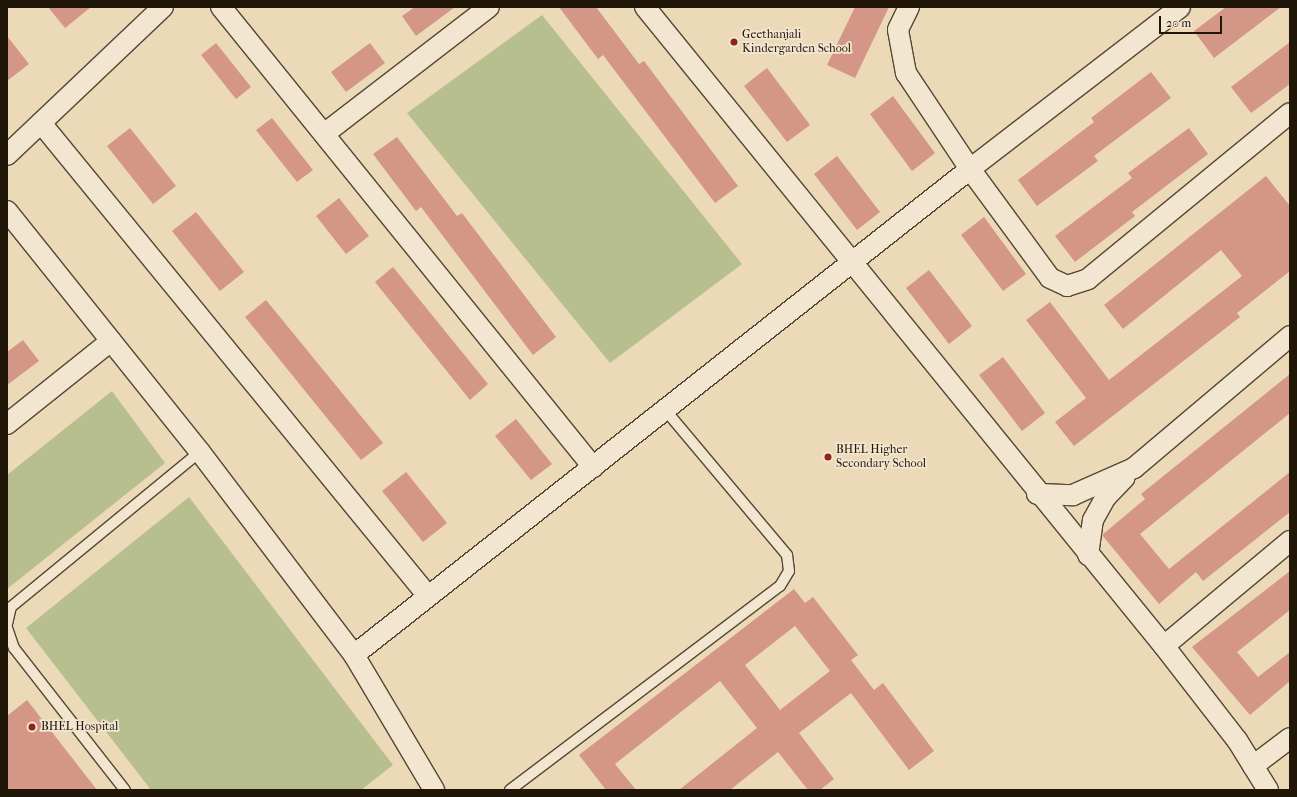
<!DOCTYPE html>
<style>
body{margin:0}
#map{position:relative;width:1297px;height:797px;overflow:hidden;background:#ecd9b8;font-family:"IM FELL French Canon",serif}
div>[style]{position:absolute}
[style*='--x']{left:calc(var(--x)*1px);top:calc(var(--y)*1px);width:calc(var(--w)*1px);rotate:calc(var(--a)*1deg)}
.green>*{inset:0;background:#b7bf8f}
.building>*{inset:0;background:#d39687}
.roads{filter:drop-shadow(1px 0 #544834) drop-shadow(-1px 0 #544834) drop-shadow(0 1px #544834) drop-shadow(0 -1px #544834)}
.service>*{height:10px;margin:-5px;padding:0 5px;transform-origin:5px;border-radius:5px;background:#f3e6d1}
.minor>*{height:20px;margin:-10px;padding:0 10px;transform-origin:10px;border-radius:10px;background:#f3e6d1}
.dots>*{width:11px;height:11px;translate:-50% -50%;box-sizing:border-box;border:2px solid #f3e6d1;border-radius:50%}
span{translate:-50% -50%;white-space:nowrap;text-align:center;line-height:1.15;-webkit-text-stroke:3.5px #f3e6d1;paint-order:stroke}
.poi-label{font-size:12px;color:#211708}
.left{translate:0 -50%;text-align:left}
.frame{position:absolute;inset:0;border:8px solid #211708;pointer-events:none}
.scale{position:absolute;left:1159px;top:16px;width:63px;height:18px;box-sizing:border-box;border:2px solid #211708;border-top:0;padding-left:5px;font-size:12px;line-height:14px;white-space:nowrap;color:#211708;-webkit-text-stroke:3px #f3e6d1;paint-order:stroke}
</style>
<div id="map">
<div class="green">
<i style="clip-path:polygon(542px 15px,742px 264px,610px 363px,407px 113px)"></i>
<i style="clip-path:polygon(112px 391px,165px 463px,7px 589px,7px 475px)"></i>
<i style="clip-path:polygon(189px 497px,393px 765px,361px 790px,151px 790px,26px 628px)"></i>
</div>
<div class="building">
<i style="clip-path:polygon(48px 7px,91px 7px,65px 28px)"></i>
<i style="clip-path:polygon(415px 7px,455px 7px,416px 36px,402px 16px)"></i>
<i style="clip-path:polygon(559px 7px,596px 7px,639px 64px,644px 61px,738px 186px,715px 203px,603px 55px,598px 59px)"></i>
<i style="clip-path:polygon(855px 7px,889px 7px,855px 78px,827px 65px)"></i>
<i style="clip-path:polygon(1226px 7px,1281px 7px,1214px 58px,1194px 31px)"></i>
<i style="clip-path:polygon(7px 36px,29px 64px,7px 81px)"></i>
<i style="clip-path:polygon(1290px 42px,1290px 84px,1251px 113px,1231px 87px)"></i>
<i style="clip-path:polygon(216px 43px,251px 87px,236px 99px,201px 55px)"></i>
<i style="clip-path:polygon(370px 43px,385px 63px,346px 92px,331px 72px)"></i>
<i style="clip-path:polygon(767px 68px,810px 125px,787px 142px,744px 86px)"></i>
<i style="clip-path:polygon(1151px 72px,1171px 98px,1094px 156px,1098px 161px,1037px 206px,1018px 180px,1094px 122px,1091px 118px)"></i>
<i style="clip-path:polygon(893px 96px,935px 153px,912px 171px,870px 114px)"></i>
<i style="clip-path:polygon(272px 118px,313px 170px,297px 182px,256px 130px)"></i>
<i style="clip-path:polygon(130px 128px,176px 186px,153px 204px,107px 146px)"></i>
<i style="clip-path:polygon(1189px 128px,1208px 154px,1132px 212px,1135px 216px,1075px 262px,1055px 236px,1132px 178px,1128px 173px)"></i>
<i style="clip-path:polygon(397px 137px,457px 216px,462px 213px,556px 337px,533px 355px,421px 207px,416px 211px,373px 154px)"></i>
<i style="clip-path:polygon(837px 156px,880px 212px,857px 230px,814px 174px)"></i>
<i style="clip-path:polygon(1266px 176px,1290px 206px,1290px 271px,1237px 313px,1240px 317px,1074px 446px,1055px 422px,1086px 398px,1026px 320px,1050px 302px,1109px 380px,1242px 276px,1221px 250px,1123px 329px,1104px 305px)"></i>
<i style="clip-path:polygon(339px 198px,369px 236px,346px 254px,316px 216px)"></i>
<i style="clip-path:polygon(196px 212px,244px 272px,220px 291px,172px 231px)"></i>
<i style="clip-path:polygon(984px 217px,1026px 274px,1003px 291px,961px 235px)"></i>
<i style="clip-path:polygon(393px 267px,488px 384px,470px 400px,375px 282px)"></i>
<i style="clip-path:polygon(929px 270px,972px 326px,949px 344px,906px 288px)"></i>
<i style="clip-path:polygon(266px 300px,383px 443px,361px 460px,245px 317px)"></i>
<i style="clip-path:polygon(23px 340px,39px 361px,7px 385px,7px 352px)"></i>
<i style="clip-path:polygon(1003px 357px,1045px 413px,1022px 431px,979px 375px)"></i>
<i style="clip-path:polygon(1290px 374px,1290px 413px,1140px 534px,1169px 569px,1290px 472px,1290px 512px,1203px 581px,1196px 572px,1159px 604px,1102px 535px,1145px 499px,1141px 494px)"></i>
<i style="clip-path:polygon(516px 419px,552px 464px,531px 480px,495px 436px)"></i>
<i style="clip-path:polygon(406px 472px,447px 523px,423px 542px,382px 491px)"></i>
<i style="clip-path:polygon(1290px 571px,1290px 610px,1237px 652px,1258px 677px,1290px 652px,1290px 681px,1250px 715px,1192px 647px)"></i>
<i style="clip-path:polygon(evenodd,794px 589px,805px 603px,813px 597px,858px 655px,851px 660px,874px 690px,883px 683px,934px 751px,909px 770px,851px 693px,799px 733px,834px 779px,820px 790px,808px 790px,778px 752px,730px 790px,679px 790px,757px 728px,720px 681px,615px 764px,636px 790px,606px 790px,579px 755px,794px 589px,795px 626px,830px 671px,780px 710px,745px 665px,795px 626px)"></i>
<i style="clip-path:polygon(27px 700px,97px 790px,7px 790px,7px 716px)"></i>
</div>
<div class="roads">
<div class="service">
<i style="--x:7;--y:624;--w:17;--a:-77"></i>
<i style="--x:11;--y:607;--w:244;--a:-39.4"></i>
<i style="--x:7;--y:628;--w:21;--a:71"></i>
<i style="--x:14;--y:648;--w:180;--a:52"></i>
<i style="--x:510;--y:790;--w:338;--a:-37.1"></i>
<i style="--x:780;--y:586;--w:17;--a:-59"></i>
<i style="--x:789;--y:571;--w:16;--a:-97"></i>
<i style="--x:787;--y:555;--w:188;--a:-130"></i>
</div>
<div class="minor">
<i style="--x:221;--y:7;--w:592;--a:51.04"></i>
<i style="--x:645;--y:7;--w:823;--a:50.92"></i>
<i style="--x:1164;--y:646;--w:119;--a:52.2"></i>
<i style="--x:1237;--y:740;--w:59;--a:58.2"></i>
<i style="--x:909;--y:7;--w:25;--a:116"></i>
<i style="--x:898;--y:30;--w:44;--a:79.5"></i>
<i style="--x:906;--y:73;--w:115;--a:56.3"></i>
<i style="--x:970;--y:169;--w:135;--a:53.7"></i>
<i style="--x:1050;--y:278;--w:19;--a:25"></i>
<i style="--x:1067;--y:286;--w:22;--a:-18"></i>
<i style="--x:1088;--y:279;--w:261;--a:-39.4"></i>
<i style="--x:41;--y:123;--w:611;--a:50.71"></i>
<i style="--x:324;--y:134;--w:208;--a:-37.6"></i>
<i style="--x:7;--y:155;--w:215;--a:-43.5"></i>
<i style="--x:7;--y:211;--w:309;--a:51.3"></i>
<i style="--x:200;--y:452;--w:255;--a:52.8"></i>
<i style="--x:354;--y:655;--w:157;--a:59.3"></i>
<i style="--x:7;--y:424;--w:133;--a:-38.6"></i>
<i style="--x:1037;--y:494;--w:36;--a:2"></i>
<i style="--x:1073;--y:495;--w:67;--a:-23.9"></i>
<i style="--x:1134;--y:468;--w:204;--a:-40.2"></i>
<i style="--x:1088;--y:555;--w:35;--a:-82"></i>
<i style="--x:1093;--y:520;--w:25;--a:-61"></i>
<i style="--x:1105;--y:498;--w:28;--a:-46"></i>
<i style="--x:1164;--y:646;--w:164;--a:-39.8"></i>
<i style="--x:354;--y:655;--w:785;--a:-38.27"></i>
<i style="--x:970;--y:169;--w:265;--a:-37.6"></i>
<i style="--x:1253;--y:766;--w:46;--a:-37.1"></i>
</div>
</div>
<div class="dots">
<i style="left:734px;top:42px;background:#8f2418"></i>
<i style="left:828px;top:457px;background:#8f2418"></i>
<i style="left:32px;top:727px;background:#8f2418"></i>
</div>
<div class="poi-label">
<span class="left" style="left:742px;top:42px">Geethanjali<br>Kindergarden School</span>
<span class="left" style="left:836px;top:457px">BHEL Higher<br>Secondary School</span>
<span class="left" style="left:41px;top:727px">BHEL Hospital</span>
</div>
<div class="frame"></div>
<div class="scale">20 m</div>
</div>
